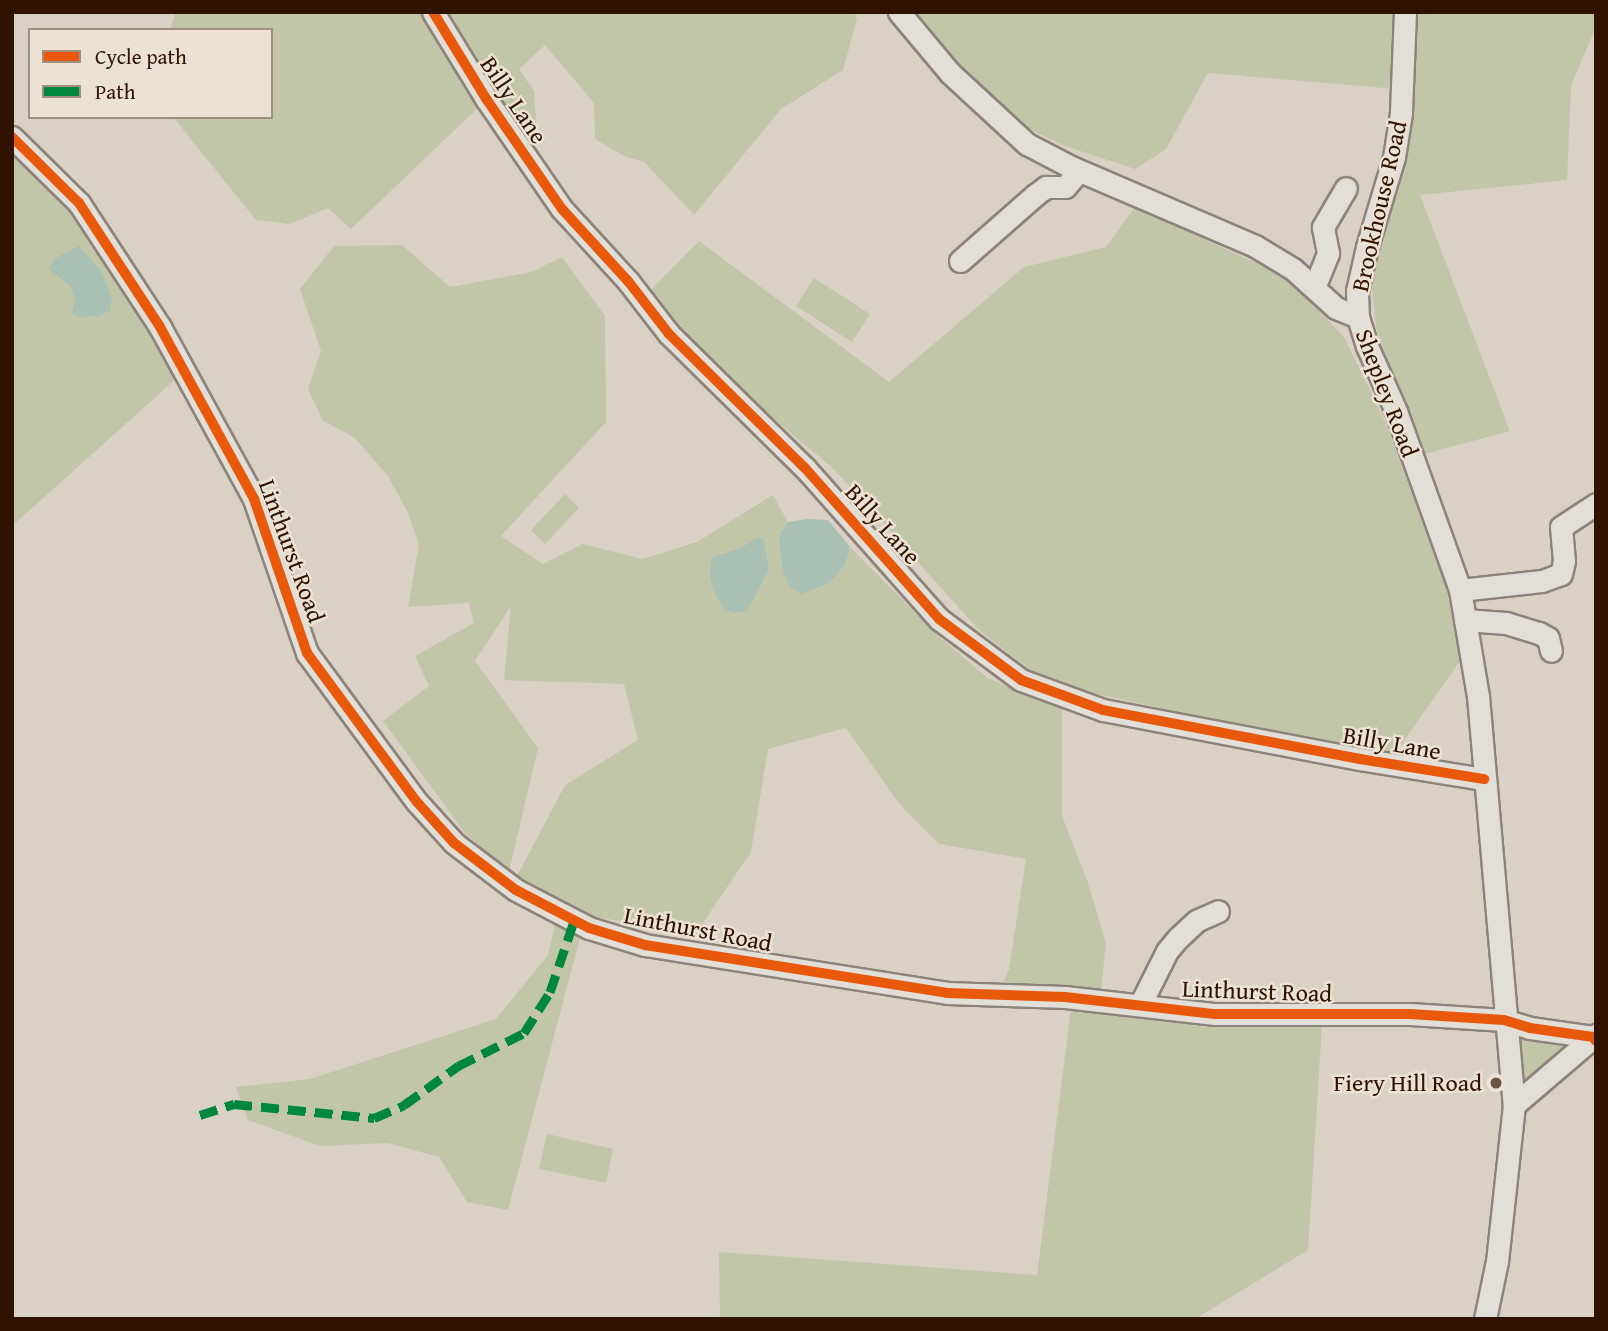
<!DOCTYPE html>
<style>
body{margin:0}
#map{position:relative;width:1608px;height:1331px;overflow:hidden;background:#d9d1c4;font-family:"Gentium Book Plus",serif}
div>[style]{position:absolute}
[style*='--x']{left:calc(var(--x)*1px);top:calc(var(--y)*1px);width:calc(var(--w)*1px);rotate:calc(var(--a)*1deg)}
.green>*{inset:0;background:#c2c6a8}
.water>*{inset:0;background:#a9c0b4}
.roads{filter:drop-shadow(2px 0 #8c837a) drop-shadow(-2px 0 #8c837a) drop-shadow(0 2px #8c837a) drop-shadow(0 -2px #8c837a)}
.minor>*{height:21px;margin:-10.5px;padding:0 10.5px;transform-origin:10.5px;border-radius:10.5px;background:#e2ded8}
.quiet>*{height:9px;margin-top:-4.5px;transform-origin:0;background:repeating-linear-gradient(90deg,#00873e 0 18px,transparent 0 27px)}
.cycleway>*{height:10px;margin:-5px;padding:0 5px;transform-origin:5px;border-radius:5px;background:#e8590c}
.dots>*{width:19px;height:19px;translate:-50% -50%;box-sizing:border-box;border:4px solid #ece2d3;border-radius:50%}
span{translate:-50% -50%;white-space:nowrap;text-align:center;line-height:1.15;-webkit-text-stroke:5px #ece2d3;paint-order:stroke}
.street-label{font-size:24px;color:#2f1200}
.poi-label{font-size:24px;color:#2f1200}
.right{translate:-100% -50%;text-align:right}
.frame{position:absolute;inset:0;border:14px solid #2f1200;pointer-events:none}
.legend{position:absolute;left:28px;top:28px;width:245px;height:91px;box-sizing:border-box;background:#ece2d3;border:2px solid #a08f7f;margin:0;padding:9px 12px;list-style:none;font-size:21px;color:#2f1200}
.legend li{display:flex;align-items:center;gap:14px;height:35px}
.legend b{width:35px;border:2px solid #a08f7f}
</style>
<div id="map">
<div class="green">
<i style="clip-path:polygon(176px 12px,421px 12px,483px 103px,351px 229px,328px 208px,290px 224px,256px 220px,173px 117px,271px 117px,271px 30px,170px 30px)"></i>
<i style="clip-path:polygon(447px 12px,854px 12px,857px 19px,843px 70px,781px 109px,694px 215px,644px 162px,624px 156px,595px 139px,594px 103px,545px 45px,519px 69px,534px 91px,537px 132px,526px 143px,491px 96px)"></i>
<i style="clip-path:polygon(909px 12px,1398px 12px,1396px 89px,1208px 73px,1166px 149px,1135px 169px,1065px 146px,1007px 118px)"></i>
<i style="clip-path:polygon(1414px 12px,1596px 12px,1596px 27px,1571px 86px,1567px 180px,1420px 195px,1510px 431px,1421px 455px,1376px 327px,1371px 281px,1394px 200px,1410px 115px)"></i>
<i style="clip-path:polygon(12px 149px,53px 189px,103px 256px,178px 377px,12px 526px)"></i>
<i style="clip-path:polygon(1135px 207px,1288px 278px,1344px 337px,1386px 423px,1447px 590px,1460px 661px,1392px 758px,1068px 688px,1029px 669px,979px 630px,836px 471px,731px 382px,649px 292px,699px 241px,889px 382px,1024px 267px,1106px 247px)"></i>
<i style="clip-path:polygon(402px 245px,450px 287px,531px 272px,562px 257px,605px 316px,606px 422px,501px 536px,543px 564px,583px 544px,643px 559px,697px 542px,773px 495px,788px 522px,779px 535px,845px 565px,850px 547px,937px 635px,988px 678px,1062px 709px,1062px 816px,1087px 880px,1106px 943px,1101px 991px,1003px 984px,1009px 969px,1026px 859px,939px 844px,900px 805px,846px 728px,768px 749px,751px 852px,696px 933px,594px 917px,517px 876px,565px 785px,638px 740px,624px 684px,504px 680px,511px 606px,475px 661px,538px 748px,509px 872px,465px 833px,383px 721px,429px 686px,415px 656px,474px 623px,469px 603px,408px 607px,419px 544px,407px 511px,388px 476px,354px 437px,323px 421px,308px 389px,321px 351px,300px 289px,334px 246px)"></i>
<i style="clip-path:polygon(814px 278px,870px 314px,852px 342px,796px 306px)"></i>
<i style="clip-path:polygon(565px 494px,579px 508px,545px 544px,531px 530px)"></i>
<i style="clip-path:polygon(556px 920px,581px 934px,508px 1210px,467px 1202px,439px 1157px,388px 1143px,320px 1146px,248px 1120px,236px 1087px,310px 1079px,496px 1019px,548px 955px)"></i>
<i style="clip-path:polygon(1071px 1009px,1206px 1027px,1322px 1024px,1308px 1250px,1195px 1319px,720px 1319px,719px 1252px,1037px 1275px)"></i>
<i style="clip-path:polygon(1515px 1033px,1568px 1042px,1567px 1047px,1525px 1084px,1520px 1083px)"></i>
<i style="clip-path:polygon(547px 1134px,613px 1149px,606px 1183px,539px 1169px)"></i>
</div>
<div class="water">
<i style="clip-path:polygon(79px 246px,101px 271px,112px 298px,110px 311px,97px 317px,92px 315px,82px 318px,72px 313px,75px 298px,70px 286px,49px 269px,54px 259px)"></i>
<i style="clip-path:polygon(807px 519px,828px 520px,850px 547px,845px 565px,829px 583px,801px 594px,790px 586px,783px 572px,779px 535px,788px 522px)"></i>
<i style="clip-path:polygon(757px 537px,763px 538px,769px 569px,751px 604px,743px 612px,732px 613px,724px 609px,715px 593px,710px 578px,711px 558px,741px 548px)"></i>
</div>
<div class="roads">
<div class="minor">
<i style="--x:433;--y:12;--w:103;--a:58.5"></i>
<i style="--x:487;--y:100;--w:132;--a:55.5"></i>
<i style="--x:562;--y:209;--w:98;--a:47.5"></i>
<i style="--x:628;--y:281;--w:67;--a:52.3"></i>
<i style="--x:669;--y:334;--w:191;--a:44.6"></i>
<i style="--x:805;--y:468;--w:202;--a:48.4"></i>
<i style="--x:939;--y:619;--w:102;--a:36.6"></i>
<i style="--x:1021;--y:680;--w:87;--a:20.1"></i>
<i style="--x:1103;--y:710;--w:262;--a:10.8"></i>
<i style="--x:1360;--y:759;--w:126;--a:9.2"></i>
<i style="--x:899;--y:12;--w:80;--a:50.1"></i>
<i style="--x:950;--y:73;--w:105;--a:42.7"></i>
<i style="--x:1027;--y:144;--w:50;--a:27.6"></i>
<i style="--x:1071;--y:167;--w:200;--a:23.2"></i>
<i style="--x:1255;--y:246;--w:44;--a:31.2"></i>
<i style="--x:1293;--y:269;--w:58;--a:42.2"></i>
<i style="--x:1336;--y:308;--w:24;--a:22"></i>
<i style="--x:1405;--y:12;--w:101;--a:92.3"></i>
<i style="--x:1401;--y:113;--w:45;--a:99"></i>
<i style="--x:1394;--y:157;--w:94;--a:106.7"></i>
<i style="--x:1367;--y:247;--w:45;--a:102.8"></i>
<i style="--x:1357;--y:291;--w:26;--a:88"></i>
<i style="--x:1358;--y:317;--w:30;--a:73"></i>
<i style="--x:1367;--y:346;--w:71;--a:66"></i>
<i style="--x:1396;--y:411;--w:190;--a:70.3"></i>
<i style="--x:1460;--y:590;--w:108;--a:80.4"></i>
<i style="--x:1478;--y:696;--w:411;--a:85"></i>
<i style="--x:1514;--y:1105;--w:157;--a:96.2"></i>
<i style="--x:1497;--y:1261;--w:59;--a:101.7"></i>
<i style="--x:12;--y:137;--w:94;--a:44.6"></i>
<i style="--x:79;--y:203;--w:148;--a:56.8"></i>
<i style="--x:160;--y:327;--w:196;--a:61.3"></i>
<i style="--x:254;--y:499;--w:163;--a:71"></i>
<i style="--x:307;--y:653;--w:185;--a:53.6"></i>
<i style="--x:417;--y:802;--w:55;--a:47.9"></i>
<i style="--x:454;--y:843;--w:78;--a:37.2"></i>
<i style="--x:516;--y:890;--w:82;--a:27.5"></i>
<i style="--x:589;--y:928;--w:59;--a:16.9"></i>
<i style="--x:645;--y:945;--w:306;--a:9"></i>
<i style="--x:947;--y:993;--w:118;--a:1.9"></i>
<i style="--x:1065;--y:997;--w:151;--a:6.5"></i>
<i style="--x:1215;--y:1014;--w:195;--a:0"></i>
<i style="--x:1410;--y:1014;--w:94;--a:3.7"></i>
<i style="--x:1504;--y:1020;--w:27;--a:17"></i>
<i style="--x:1530;--y:1028;--w:64;--a:8.1"></i>
<i style="--x:1593;--y:1037;--w:5;--a:53"></i>
<i style="--x:960;--y:261;--w:100;--a:-41.3"></i>
<i style="--x:1035;--y:195;--w:14;--a:-36"></i>
<i style="--x:1046;--y:187;--w:19;--a:0"></i>
<i style="--x:1065;--y:187;--w:21;--a:-49"></i>
<i style="--x:1314;--y:288;--w:38;--a:-68"></i>
<i style="--x:1328;--y:253;--w:26;--a:-101"></i>
<i style="--x:1323;--y:227;--w:45;--a:-59.5"></i>
<i style="--x:1460;--y:590;--w:82;--a:-6.3"></i>
<i style="--x:1542;--y:581;--w:20;--a:-20"></i>
<i style="--x:1561;--y:574;--w:13;--a:-77"></i>
<i style="--x:1564;--y:561;--w:34;--a:-95"></i>
<i style="--x:1561;--y:527;--w:42;--a:-33.3"></i>
<i style="--x:1465;--y:620;--w:41;--a:4.2"></i>
<i style="--x:1506;--y:623;--w:34;--a:17"></i>
<i style="--x:1539;--y:633;--w:10;--a:29"></i>
<i style="--x:1548;--y:638;--w:13;--a:77"></i>
<i style="--x:1140;--y:1005;--w:60;--a:-63.4"></i>
<i style="--x:1167;--y:951;--w:17;--a:-50"></i>
<i style="--x:1178;--y:938;--w:25;--a:-43"></i>
<i style="--x:1196;--y:921;--w:24;--a:-24"></i>
<i style="--x:1514;--y:1105;--w:108;--a:-40.5"></i>
</div>
</div>
<div class="quiet">
<i style="--x:200;--y:1115;--w:36;--a:-18"></i>
<i style="--x:234;--y:1104;--w:141;--a:5.7"></i>
<i style="--x:374;--y:1118;--w:33;--a:-23"></i>
<i style="--x:404;--y:1105;--w:67;--a:-35.8"></i>
<i style="--x:458;--y:1066;--w:74;--a:-26.6"></i>
<i style="--x:524;--y:1033;--w:49;--a:-57.6"></i>
<i style="--x:550;--y:992;--w:75;--a:-71.3"></i>
</div>
<div class="cycleway">
<i style="--x:433;--y:12;--w:103;--a:58.5"></i>
<i style="--x:487;--y:100;--w:132;--a:55.5"></i>
<i style="--x:562;--y:209;--w:98;--a:47.5"></i>
<i style="--x:628;--y:281;--w:67;--a:52.3"></i>
<i style="--x:669;--y:334;--w:191;--a:44.6"></i>
<i style="--x:805;--y:468;--w:202;--a:48.4"></i>
<i style="--x:939;--y:619;--w:102;--a:36.6"></i>
<i style="--x:1021;--y:680;--w:87;--a:20.1"></i>
<i style="--x:1103;--y:710;--w:262;--a:10.8"></i>
<i style="--x:1360;--y:759;--w:126;--a:9.2"></i>
<i style="--x:12;--y:137;--w:94;--a:44.6"></i>
<i style="--x:79;--y:203;--w:148;--a:56.8"></i>
<i style="--x:160;--y:327;--w:196;--a:61.3"></i>
<i style="--x:254;--y:499;--w:163;--a:71"></i>
<i style="--x:307;--y:653;--w:185;--a:53.6"></i>
<i style="--x:417;--y:802;--w:55;--a:47.9"></i>
<i style="--x:454;--y:843;--w:78;--a:37.2"></i>
<i style="--x:516;--y:890;--w:82;--a:27.5"></i>
<i style="--x:589;--y:928;--w:59;--a:16.9"></i>
<i style="--x:645;--y:945;--w:306;--a:9"></i>
<i style="--x:947;--y:993;--w:118;--a:1.9"></i>
<i style="--x:1065;--y:997;--w:151;--a:6.5"></i>
<i style="--x:1215;--y:1014;--w:195;--a:0"></i>
<i style="--x:1410;--y:1014;--w:94;--a:3.7"></i>
<i style="--x:1504;--y:1020;--w:27;--a:17"></i>
<i style="--x:1530;--y:1028;--w:64;--a:8.1"></i>
<i style="--x:1593;--y:1037;--w:5;--a:53"></i>
</div>
<div class="dots">
<i style="left:1496px;top:1083px;background:#6a5545"></i>
</div>
<div class="street-label">
<span style="left:514px;top:100px;rotate:56deg">Billy Lane</span>
<span style="left:1379px;top:206px;rotate:-77deg">Brookhouse Road</span>
<span style="left:1387px;top:393px;rotate:69deg">Shepley Road</span>
<span style="left:883px;top:524px;rotate:48deg">Billy Lane</span>
<span style="left:292px;top:551px;rotate:70deg">Linthurst Road</span>
<span style="left:1392px;top:743px;rotate:10deg">Billy Lane</span>
<span style="left:698px;top:929px;rotate:11deg">Linthurst Road</span>
<span style="left:1257px;top:991px;rotate:2deg">Linthurst Road</span>
</div>
<div class="poi-label">
<span class="right" style="left:1482px;top:1083px">Fiery Hill Road</span>
</div>
<div class="frame"></div>
<ul class="legend">
<li><b style="height:9px;background:#e8590c"></b>Cycle path</li>
<li><b style="height:9px;background:#00873e"></b>Path</li>
</ul>
</div>
